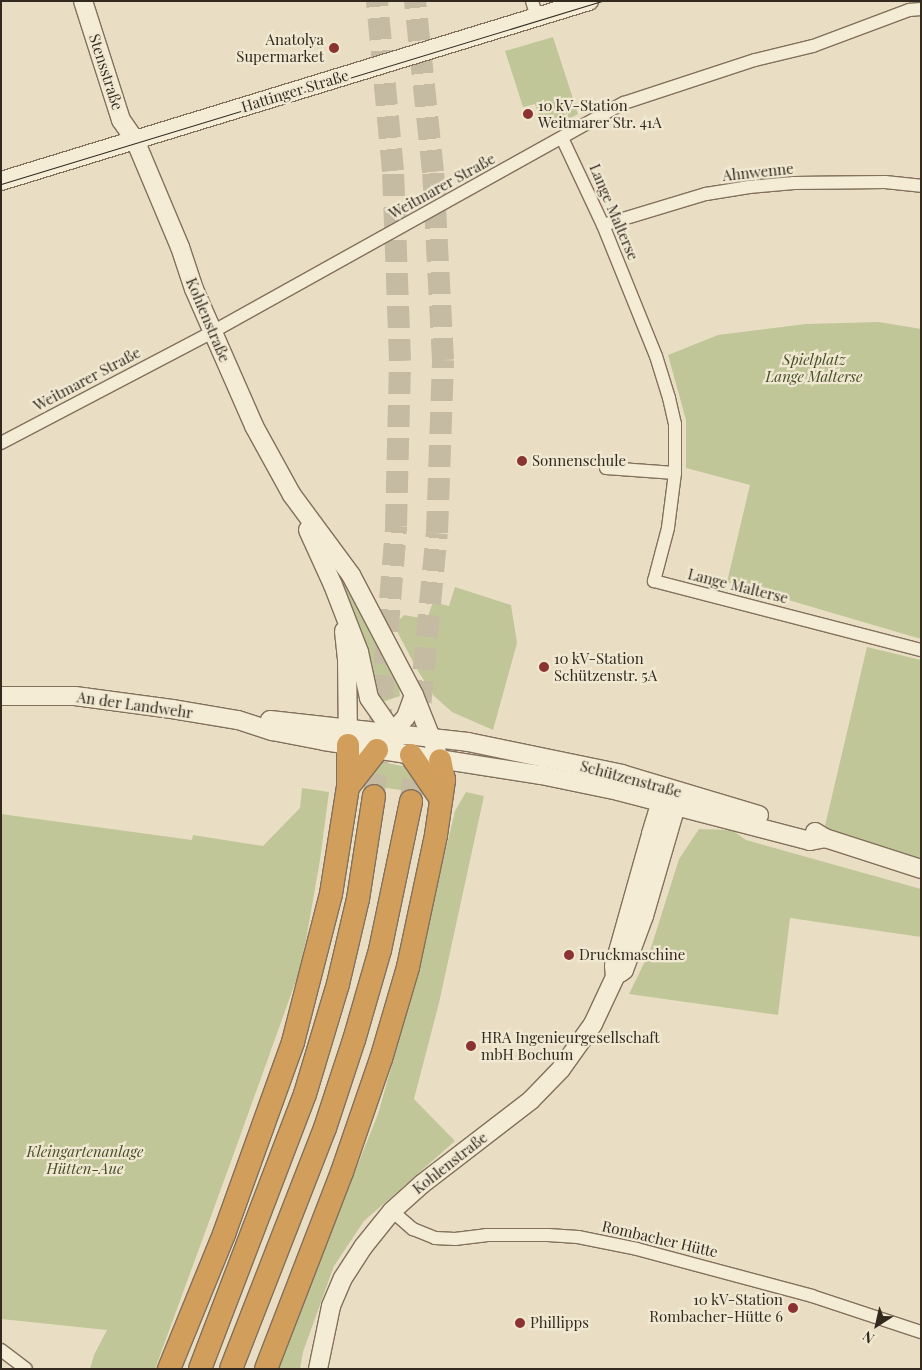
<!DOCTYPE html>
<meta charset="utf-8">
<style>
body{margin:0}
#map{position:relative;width:922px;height:1370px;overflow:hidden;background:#e9dec3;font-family:"Playfair Display",serif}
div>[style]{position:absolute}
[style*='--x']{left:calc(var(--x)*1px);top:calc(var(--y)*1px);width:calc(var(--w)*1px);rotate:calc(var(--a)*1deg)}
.green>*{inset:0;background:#c1c699}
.highway-tunnel>*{height:22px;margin-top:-11px;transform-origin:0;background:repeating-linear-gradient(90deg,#c5baa2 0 22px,transparent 0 33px)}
.roads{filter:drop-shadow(1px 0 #82705c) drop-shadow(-1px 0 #82705c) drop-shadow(0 1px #82705c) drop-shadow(0 -1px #82705c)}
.street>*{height:12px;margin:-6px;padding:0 6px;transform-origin:6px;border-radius:6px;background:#f5ecd6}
.secondary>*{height:18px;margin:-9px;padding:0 9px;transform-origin:9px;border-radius:9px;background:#f5ecd6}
.highway>*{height:22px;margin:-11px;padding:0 11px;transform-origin:11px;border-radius:11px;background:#d19e5c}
.tram>*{height:1px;margin:-0.5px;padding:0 0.5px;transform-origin:0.5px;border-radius:0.5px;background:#33291e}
.dots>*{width:14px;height:14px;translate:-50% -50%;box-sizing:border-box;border:2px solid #f1e8d2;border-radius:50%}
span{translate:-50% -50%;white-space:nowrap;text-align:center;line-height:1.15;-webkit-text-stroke:4.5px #f1e8d2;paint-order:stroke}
.poi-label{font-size:15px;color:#33291e}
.right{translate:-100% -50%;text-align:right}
.left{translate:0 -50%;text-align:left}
.street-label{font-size:15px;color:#33291e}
.park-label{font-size:15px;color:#444e27;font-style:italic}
.frame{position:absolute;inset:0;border:2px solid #33291e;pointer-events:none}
.north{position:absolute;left:852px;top:1300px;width:50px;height:50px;-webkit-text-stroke:4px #f1e8d2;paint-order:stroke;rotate:215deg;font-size:14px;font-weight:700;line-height:20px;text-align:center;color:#33291e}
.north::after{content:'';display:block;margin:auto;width:18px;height:22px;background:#33291e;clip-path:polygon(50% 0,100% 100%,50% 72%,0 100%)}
</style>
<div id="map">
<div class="green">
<i style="clip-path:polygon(553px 37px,578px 114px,544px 132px,535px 104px,523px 107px,505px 51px)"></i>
<i style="clip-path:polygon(879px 322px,921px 329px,921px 639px,727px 582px,750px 485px,686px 468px,686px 420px,668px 355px,718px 335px,806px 324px)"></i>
<i style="clip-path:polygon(342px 579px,389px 666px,399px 687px,400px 696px,377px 704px,359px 628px,340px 581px)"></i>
<i style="clip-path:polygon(455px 587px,511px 605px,517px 643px,493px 730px,452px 712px,434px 696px,418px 671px,391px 620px,397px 622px,404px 615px,427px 619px,433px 602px,449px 606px)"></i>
<i style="clip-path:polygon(867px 647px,921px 660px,921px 860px,824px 830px)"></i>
<i style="clip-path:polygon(387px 763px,407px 767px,427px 794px,360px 784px,378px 765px)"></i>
<i style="clip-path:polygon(302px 788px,329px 792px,320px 860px,306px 940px,298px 975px,229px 1167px,155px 1369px,90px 1369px,94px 1355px,107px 1330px,1px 1319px,1px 814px,192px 840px,193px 835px,263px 846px,300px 808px)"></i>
<i style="clip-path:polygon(466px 792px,484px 796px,439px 1003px,414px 1099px,455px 1141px,364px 1221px,334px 1266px,303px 1352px,300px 1369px,276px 1369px,378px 1114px,405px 1019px,455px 811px)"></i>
<i style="clip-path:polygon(699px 829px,732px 830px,746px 840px,921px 889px,921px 937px,790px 918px,778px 1015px,629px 994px,650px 951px,679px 859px)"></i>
</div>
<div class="highway-tunnel">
<i style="--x:374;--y:796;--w:271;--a:-85.3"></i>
<i style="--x:396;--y:526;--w:165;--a:-88.6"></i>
<i style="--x:400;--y:361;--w:190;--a:-92.1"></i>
<i style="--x:393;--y:171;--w:171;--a:-95.4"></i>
<i style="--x:411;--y:801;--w:269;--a:-84.5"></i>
<i style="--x:437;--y:533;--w:173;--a:-88"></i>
<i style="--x:443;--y:360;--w:188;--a:-93"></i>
<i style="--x:433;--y:172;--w:172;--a:-96"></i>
</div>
<div class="roads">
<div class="street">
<i style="--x:532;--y:1;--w:17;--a:73"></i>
<i style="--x:562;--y:138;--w:96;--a:64.8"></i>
<i style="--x:603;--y:225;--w:141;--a:68"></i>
<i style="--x:656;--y:356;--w:44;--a:72.8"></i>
<i style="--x:669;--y:398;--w:27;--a:77"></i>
<i style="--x:675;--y:424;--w:49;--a:90"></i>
<i style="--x:675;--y:473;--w:55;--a:97.3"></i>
<i style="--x:668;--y:528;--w:55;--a:104.8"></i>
<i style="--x:654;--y:581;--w:276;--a:14.5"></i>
<i style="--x:603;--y:225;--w:108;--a:-16.8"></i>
<i style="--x:706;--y:194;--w:44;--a:-9.2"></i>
<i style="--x:749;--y:187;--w:45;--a:-5.1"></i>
<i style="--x:794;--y:183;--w:91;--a:-0.6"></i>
<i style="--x:885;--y:182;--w:36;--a:6"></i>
<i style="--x:1;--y:443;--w:238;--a:-27.7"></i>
<i style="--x:212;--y:332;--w:471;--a:-29.1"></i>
<i style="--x:624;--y:103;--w:138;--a:-18.2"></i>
<i style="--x:755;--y:60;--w:60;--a:-13.6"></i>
<i style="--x:813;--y:46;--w:103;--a:-20.6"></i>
<i style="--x:909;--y:10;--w:12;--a:-5"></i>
<i style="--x:606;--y:468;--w:69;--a:4.1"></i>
<i style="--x:392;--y:1211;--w:28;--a:41"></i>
<i style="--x:413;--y:1229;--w:24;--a:22"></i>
<i style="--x:435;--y:1238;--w:20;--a:3"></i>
<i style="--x:455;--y:1239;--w:31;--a:-7"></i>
<i style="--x:486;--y:1235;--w:62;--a:0"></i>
<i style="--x:548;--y:1235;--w:30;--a:4"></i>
<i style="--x:578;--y:1237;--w:60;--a:11.5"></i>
<i style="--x:637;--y:1249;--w:181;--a:15"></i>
<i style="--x:812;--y:1296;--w:115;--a:18.3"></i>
<i style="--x:1;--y:1350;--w:31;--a:37"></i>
</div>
<div class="secondary">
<i style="--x:83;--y:1;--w:125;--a:72.3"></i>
<i style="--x:121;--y:120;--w:24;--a:55"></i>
<i style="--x:135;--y:140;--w:116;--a:67.2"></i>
<i style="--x:180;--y:247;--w:44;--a:71.6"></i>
<i style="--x:194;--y:289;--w:150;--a:66.3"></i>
<i style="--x:254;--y:426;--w:79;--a:61.2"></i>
<i style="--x:292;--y:495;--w:99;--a:53.6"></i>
<i style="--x:351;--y:575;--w:136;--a:62.3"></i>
<i style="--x:414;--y:695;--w:70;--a:68.2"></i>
<i style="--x:1;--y:181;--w:615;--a:-17.02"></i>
<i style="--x:308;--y:530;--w:60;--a:65.6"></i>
<i style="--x:333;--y:585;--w:72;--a:68.8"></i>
<i style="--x:359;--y:652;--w:47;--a:77.7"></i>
<i style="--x:369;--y:698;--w:49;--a:55"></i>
<i style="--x:344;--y:631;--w:27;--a:84"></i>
<i style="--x:347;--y:658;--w:81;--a:89.3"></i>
<i style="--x:1;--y:696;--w:74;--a:0"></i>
<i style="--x:75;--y:696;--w:98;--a:7.6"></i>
<i style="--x:172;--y:709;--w:67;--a:9.5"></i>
<i style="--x:238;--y:720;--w:36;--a:18"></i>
<i style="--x:272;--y:731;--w:53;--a:10.9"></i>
<i style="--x:324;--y:741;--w:220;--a:8.9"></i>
<i style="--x:541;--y:775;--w:79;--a:11.7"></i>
<i style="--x:618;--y:791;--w:198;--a:14.6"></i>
<i style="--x:810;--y:841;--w:15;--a:-11"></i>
<i style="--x:270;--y:720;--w:199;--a:6.3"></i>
<i style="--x:468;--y:742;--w:157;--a:11.7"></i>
<i style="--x:622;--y:774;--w:143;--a:16.7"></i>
<i style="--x:386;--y:740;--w:30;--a:-49"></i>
<i style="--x:406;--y:717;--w:23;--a:-70"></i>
<i style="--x:815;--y:832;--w:12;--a:31"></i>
<i style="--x:825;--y:838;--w:101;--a:17.9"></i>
<i style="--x:620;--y:973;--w:5;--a:-37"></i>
<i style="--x:624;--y:970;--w:58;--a:-69.7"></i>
<i style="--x:644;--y:916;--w:115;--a:-73.8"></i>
<i style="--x:676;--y:806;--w:13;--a:-108"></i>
<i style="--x:318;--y:1369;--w:64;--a:-78.3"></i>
<i style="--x:331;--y:1306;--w:30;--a:-67"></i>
<i style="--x:343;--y:1278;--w:37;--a:-57"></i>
<i style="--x:363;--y:1247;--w:46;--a:-51.1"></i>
<i style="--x:392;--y:1211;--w:40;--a:-42"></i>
<i style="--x:422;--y:1184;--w:138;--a:-37.6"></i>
<i style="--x:531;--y:1100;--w:43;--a:-45.9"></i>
<i style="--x:561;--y:1069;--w:55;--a:-54.6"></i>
<i style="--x:593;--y:1024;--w:52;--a:-64.9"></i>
<i style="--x:615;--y:977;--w:11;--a:-95"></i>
<i style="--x:614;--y:966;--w:137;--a:-74.3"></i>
<i style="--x:651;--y:834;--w:34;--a:-73"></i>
<i style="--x:661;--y:802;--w:16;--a:-52"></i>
</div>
<div class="highway">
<i style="--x:411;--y:755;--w:53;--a:55.7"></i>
<i style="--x:348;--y:787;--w:47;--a:-51.9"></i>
<i style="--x:169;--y:1369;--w:146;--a:-67.8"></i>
<i style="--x:224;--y:1234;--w:204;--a:-70.2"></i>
<i style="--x:293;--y:1042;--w:153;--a:-75.6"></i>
<i style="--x:331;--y:894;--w:108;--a:-81"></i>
<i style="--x:348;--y:787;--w:42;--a:-90"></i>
<i style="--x:200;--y:1369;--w:294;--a:-69.1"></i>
<i style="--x:305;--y:1094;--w:115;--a:-73.3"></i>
<i style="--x:338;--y:984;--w:87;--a:-76.8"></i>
<i style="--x:358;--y:899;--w:104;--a:-81.2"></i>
<i style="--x:231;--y:1369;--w:259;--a:-68.7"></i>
<i style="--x:325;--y:1128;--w:93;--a:-71.8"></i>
<i style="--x:354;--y:1040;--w:94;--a:-73.9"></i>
<i style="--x:380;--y:950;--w:152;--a:-78.2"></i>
<i style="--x:266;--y:1369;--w:211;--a:-68.9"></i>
<i style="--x:342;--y:1172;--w:120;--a:-71"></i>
<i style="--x:381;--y:1059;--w:96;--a:-73.6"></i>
<i style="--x:408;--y:967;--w:135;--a:-78"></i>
<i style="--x:436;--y:835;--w:56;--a:-81.7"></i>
<i style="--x:444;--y:780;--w:20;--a:-101"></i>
</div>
</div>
<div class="tram">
<i style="--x:1;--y:184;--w:628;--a:-16.94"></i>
</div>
<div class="dots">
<i style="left:334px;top:48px;background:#8b3232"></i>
<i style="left:528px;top:114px;background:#8b3232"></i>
<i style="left:522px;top:461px;background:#8b3232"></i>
<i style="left:544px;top:667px;background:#8b3232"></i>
<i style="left:569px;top:955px;background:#8b3232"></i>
<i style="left:471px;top:1046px;background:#8b3232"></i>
<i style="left:793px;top:1308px;background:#8b3232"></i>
<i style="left:520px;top:1323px;background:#8b3232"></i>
</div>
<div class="poi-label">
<span class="right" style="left:324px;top:48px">Anatolya<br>Supermarket</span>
<span class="left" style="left:538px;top:114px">10 kV-Station<br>Weitmarer Str. 41A</span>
<span class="left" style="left:532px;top:461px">Sonnenschule</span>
<span class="left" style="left:554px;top:667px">10 kV-Station<br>Schützenstr. 5A</span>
<span class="left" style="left:579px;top:955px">Druckmaschine</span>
<span class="left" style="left:481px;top:1046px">HRA Ingenieurgesellschaft<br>mbH Bochum</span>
<span class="right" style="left:783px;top:1308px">10 kV-Station<br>Rombacher-Hütte 6</span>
<span class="left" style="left:530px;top:1323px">Phillipps</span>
</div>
<div class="street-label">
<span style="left:106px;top:72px;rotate:72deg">Stensstraße</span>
<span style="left:295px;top:91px;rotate:-17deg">Hattinger Straße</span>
<span style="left:758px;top:172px;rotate:-6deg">Ahnwenne</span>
<span style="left:442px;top:186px;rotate:-29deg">Weitmarer Straße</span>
<span style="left:614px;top:212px;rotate:67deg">Lange Malterse</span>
<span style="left:208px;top:320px;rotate:67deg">Kohlenstraße</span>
<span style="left:87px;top:379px;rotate:-28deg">Weitmarer Straße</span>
<span style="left:738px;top:586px;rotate:14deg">Lange Malterse</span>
<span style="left:135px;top:705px;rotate:8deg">An der Landwehr</span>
<span style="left:631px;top:779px;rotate:15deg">Schützenstraße</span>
<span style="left:450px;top:1163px;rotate:-38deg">Kohlenstraße</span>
<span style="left:660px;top:1239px;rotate:13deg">Rombacher Hütte</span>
</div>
<div class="park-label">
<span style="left:814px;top:368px">Spielplatz<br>Lange Malterse</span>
<span style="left:85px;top:1160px">Kleingartenanlage<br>Hütten-Aue</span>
</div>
<div class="frame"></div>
<div class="north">N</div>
</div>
